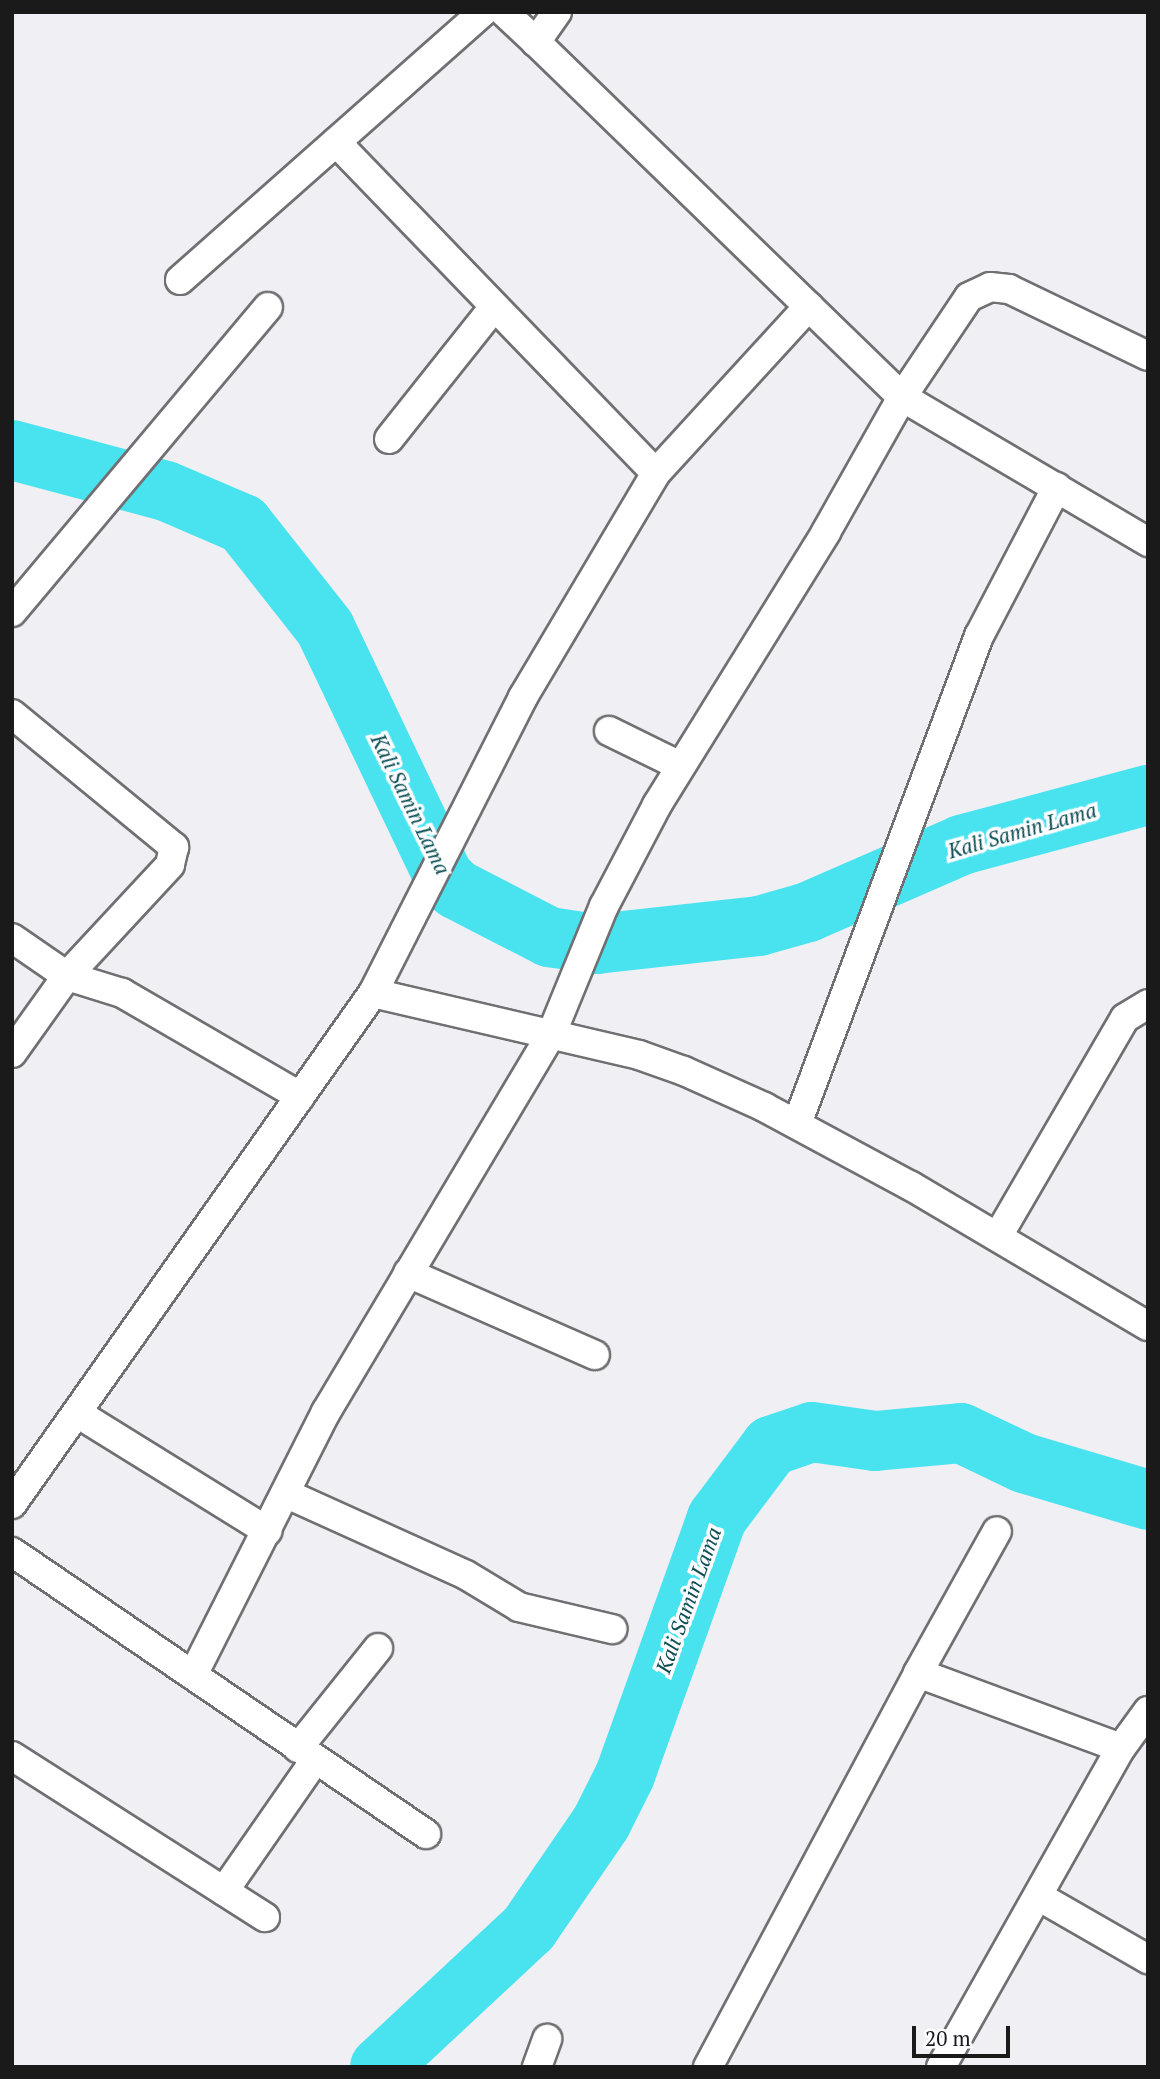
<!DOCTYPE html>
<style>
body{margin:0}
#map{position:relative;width:1160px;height:2079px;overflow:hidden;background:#f0eff3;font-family:"PT Serif",serif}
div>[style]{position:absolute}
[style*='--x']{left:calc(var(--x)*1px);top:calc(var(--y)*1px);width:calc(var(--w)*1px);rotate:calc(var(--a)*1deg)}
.river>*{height:60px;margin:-30px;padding:0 30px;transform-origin:30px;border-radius:30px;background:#49e3f0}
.roads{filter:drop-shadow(2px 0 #707073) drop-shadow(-2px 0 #707073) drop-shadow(0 2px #707073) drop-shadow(0 -2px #707073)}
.street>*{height:28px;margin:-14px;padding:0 14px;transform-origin:14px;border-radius:14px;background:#fff}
span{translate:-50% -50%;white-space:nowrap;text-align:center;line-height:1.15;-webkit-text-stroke:7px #fdfdff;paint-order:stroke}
.water-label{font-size:21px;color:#0a4e53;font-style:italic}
.frame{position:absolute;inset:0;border:14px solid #1a1a1b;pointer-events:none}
.scale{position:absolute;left:912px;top:2026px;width:98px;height:32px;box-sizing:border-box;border:4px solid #1a1a1b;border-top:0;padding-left:9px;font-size:21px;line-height:24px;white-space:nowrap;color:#1a1a1b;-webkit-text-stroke:5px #fdfdff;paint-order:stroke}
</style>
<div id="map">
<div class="river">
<i style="--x:12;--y:450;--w:159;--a:14.9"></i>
<i style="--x:166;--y:491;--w:84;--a:23.2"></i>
<i style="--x:243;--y:524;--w:132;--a:51.7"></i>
<i style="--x:325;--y:628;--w:276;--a:64.5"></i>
<i style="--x:444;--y:877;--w:17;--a:45"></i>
<i style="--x:456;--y:889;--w:105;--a:27.3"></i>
<i style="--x:549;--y:937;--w:48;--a:8.5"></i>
<i style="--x:596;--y:944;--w:164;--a:-6.3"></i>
<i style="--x:759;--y:926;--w:51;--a:-15.9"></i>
<i style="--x:808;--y:912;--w:167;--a:-23.6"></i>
<i style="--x:961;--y:845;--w:194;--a:-15"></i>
<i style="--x:380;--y:2067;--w:204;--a:-43"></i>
<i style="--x:529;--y:1928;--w:127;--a:-55.6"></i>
<i style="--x:601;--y:1823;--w:54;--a:-63.4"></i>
<i style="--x:625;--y:1775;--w:273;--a:-70.3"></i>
<i style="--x:717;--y:1518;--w:90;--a:-53.1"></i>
<i style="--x:771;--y:1446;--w:43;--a:-18.9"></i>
<i style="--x:812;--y:1432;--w:64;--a:8.1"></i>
<i style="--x:875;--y:1441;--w:86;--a:-5.3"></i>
<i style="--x:961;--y:1433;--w:70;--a:25.5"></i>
<i style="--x:1024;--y:1463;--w:129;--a:16.6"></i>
</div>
<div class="roads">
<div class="street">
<i style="--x:504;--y:12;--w:44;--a:43.2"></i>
<i style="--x:557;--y:12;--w:37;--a:125"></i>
<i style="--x:536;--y:42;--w:510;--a:44.13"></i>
<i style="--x:902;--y:397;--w:286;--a:30.5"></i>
<i style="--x:336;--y:142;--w:460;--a:46"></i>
<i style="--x:180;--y:280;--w:405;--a:-41.5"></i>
<i style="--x:389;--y:439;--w:169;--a:-51.5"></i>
<i style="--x:12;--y:612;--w:398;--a:-50"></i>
<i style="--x:12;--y:714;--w:210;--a:39.4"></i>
<i style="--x:174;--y:847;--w:18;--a:103"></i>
<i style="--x:170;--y:865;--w:151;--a:132.9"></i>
<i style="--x:67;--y:976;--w:67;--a:-145.4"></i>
<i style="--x:609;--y:731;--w:79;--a:26.2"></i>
<i style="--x:373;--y:993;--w:273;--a:13.1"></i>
<i style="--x:639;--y:1055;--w:48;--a:19.6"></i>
<i style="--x:684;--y:1071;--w:88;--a:24.2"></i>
<i style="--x:764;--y:1107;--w:167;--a:28.3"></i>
<i style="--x:911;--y:1186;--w:275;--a:30.6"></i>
<i style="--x:12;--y:1053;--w:95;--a:-54.5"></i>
<i style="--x:67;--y:976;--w:58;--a:17.2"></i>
<i style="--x:122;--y:993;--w:206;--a:30.1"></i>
<i style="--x:797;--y:1124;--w:521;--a:-69.55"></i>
<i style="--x:979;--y:636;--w:168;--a:-62.4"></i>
<i style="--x:998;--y:1236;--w:252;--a:-59.8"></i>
<i style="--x:1125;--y:1018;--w:27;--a:-31"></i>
<i style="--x:408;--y:1273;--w:204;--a:23.7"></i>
<i style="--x:77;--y:1413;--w:224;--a:31.8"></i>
<i style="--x:287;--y:1494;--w:196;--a:24.3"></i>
<i style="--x:466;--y:1575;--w:62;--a:31.1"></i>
<i style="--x:519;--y:1607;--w:96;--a:13.3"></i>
<i style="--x:12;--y:1504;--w:626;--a:-54.76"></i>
<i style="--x:373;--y:993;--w:332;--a:-63.1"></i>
<i style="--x:523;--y:697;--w:261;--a:-59.3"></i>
<i style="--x:656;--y:473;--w:226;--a:-47.5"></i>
<i style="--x:12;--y:1552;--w:501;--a:34.26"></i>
<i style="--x:918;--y:1673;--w:162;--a:-60.9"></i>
<i style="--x:193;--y:1675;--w:295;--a:-63.2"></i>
<i style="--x:326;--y:1412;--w:439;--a:-59.2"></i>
<i style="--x:551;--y:1035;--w:139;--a:-67.7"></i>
<i style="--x:604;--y:906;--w:114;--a:-62.3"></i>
<i style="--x:657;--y:805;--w:321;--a:-58.2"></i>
<i style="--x:826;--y:532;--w:155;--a:-60.6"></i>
<i style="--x:902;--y:397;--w:120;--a:-56.2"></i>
<i style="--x:969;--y:297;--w:23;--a:-25"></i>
<i style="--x:990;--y:287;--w:19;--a:6"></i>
<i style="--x:1009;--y:289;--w:154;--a:25.7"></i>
<i style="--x:298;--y:1748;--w:128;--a:-51.3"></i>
<i style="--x:12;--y:1756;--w:300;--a:32.5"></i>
<i style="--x:224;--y:1891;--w:160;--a:-55.2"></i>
<i style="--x:1040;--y:1897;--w:125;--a:29.9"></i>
<i style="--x:537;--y:2067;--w:30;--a:-70"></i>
<i style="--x:708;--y:2067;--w:446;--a:-61.9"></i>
<i style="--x:918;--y:1673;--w:216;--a:20.3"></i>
<i style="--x:941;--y:2067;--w:366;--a:-60.6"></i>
<i style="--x:1121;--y:1748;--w:46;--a:-53.9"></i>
</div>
</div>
<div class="water-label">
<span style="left:411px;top:804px;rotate:64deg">Kali Samin Lama</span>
<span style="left:1022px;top:830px;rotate:-16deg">Kali Samin Lama</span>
<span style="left:688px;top:1600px;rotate:-70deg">Kali Samin Lama</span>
</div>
<div class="frame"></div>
<div class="scale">20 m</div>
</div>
